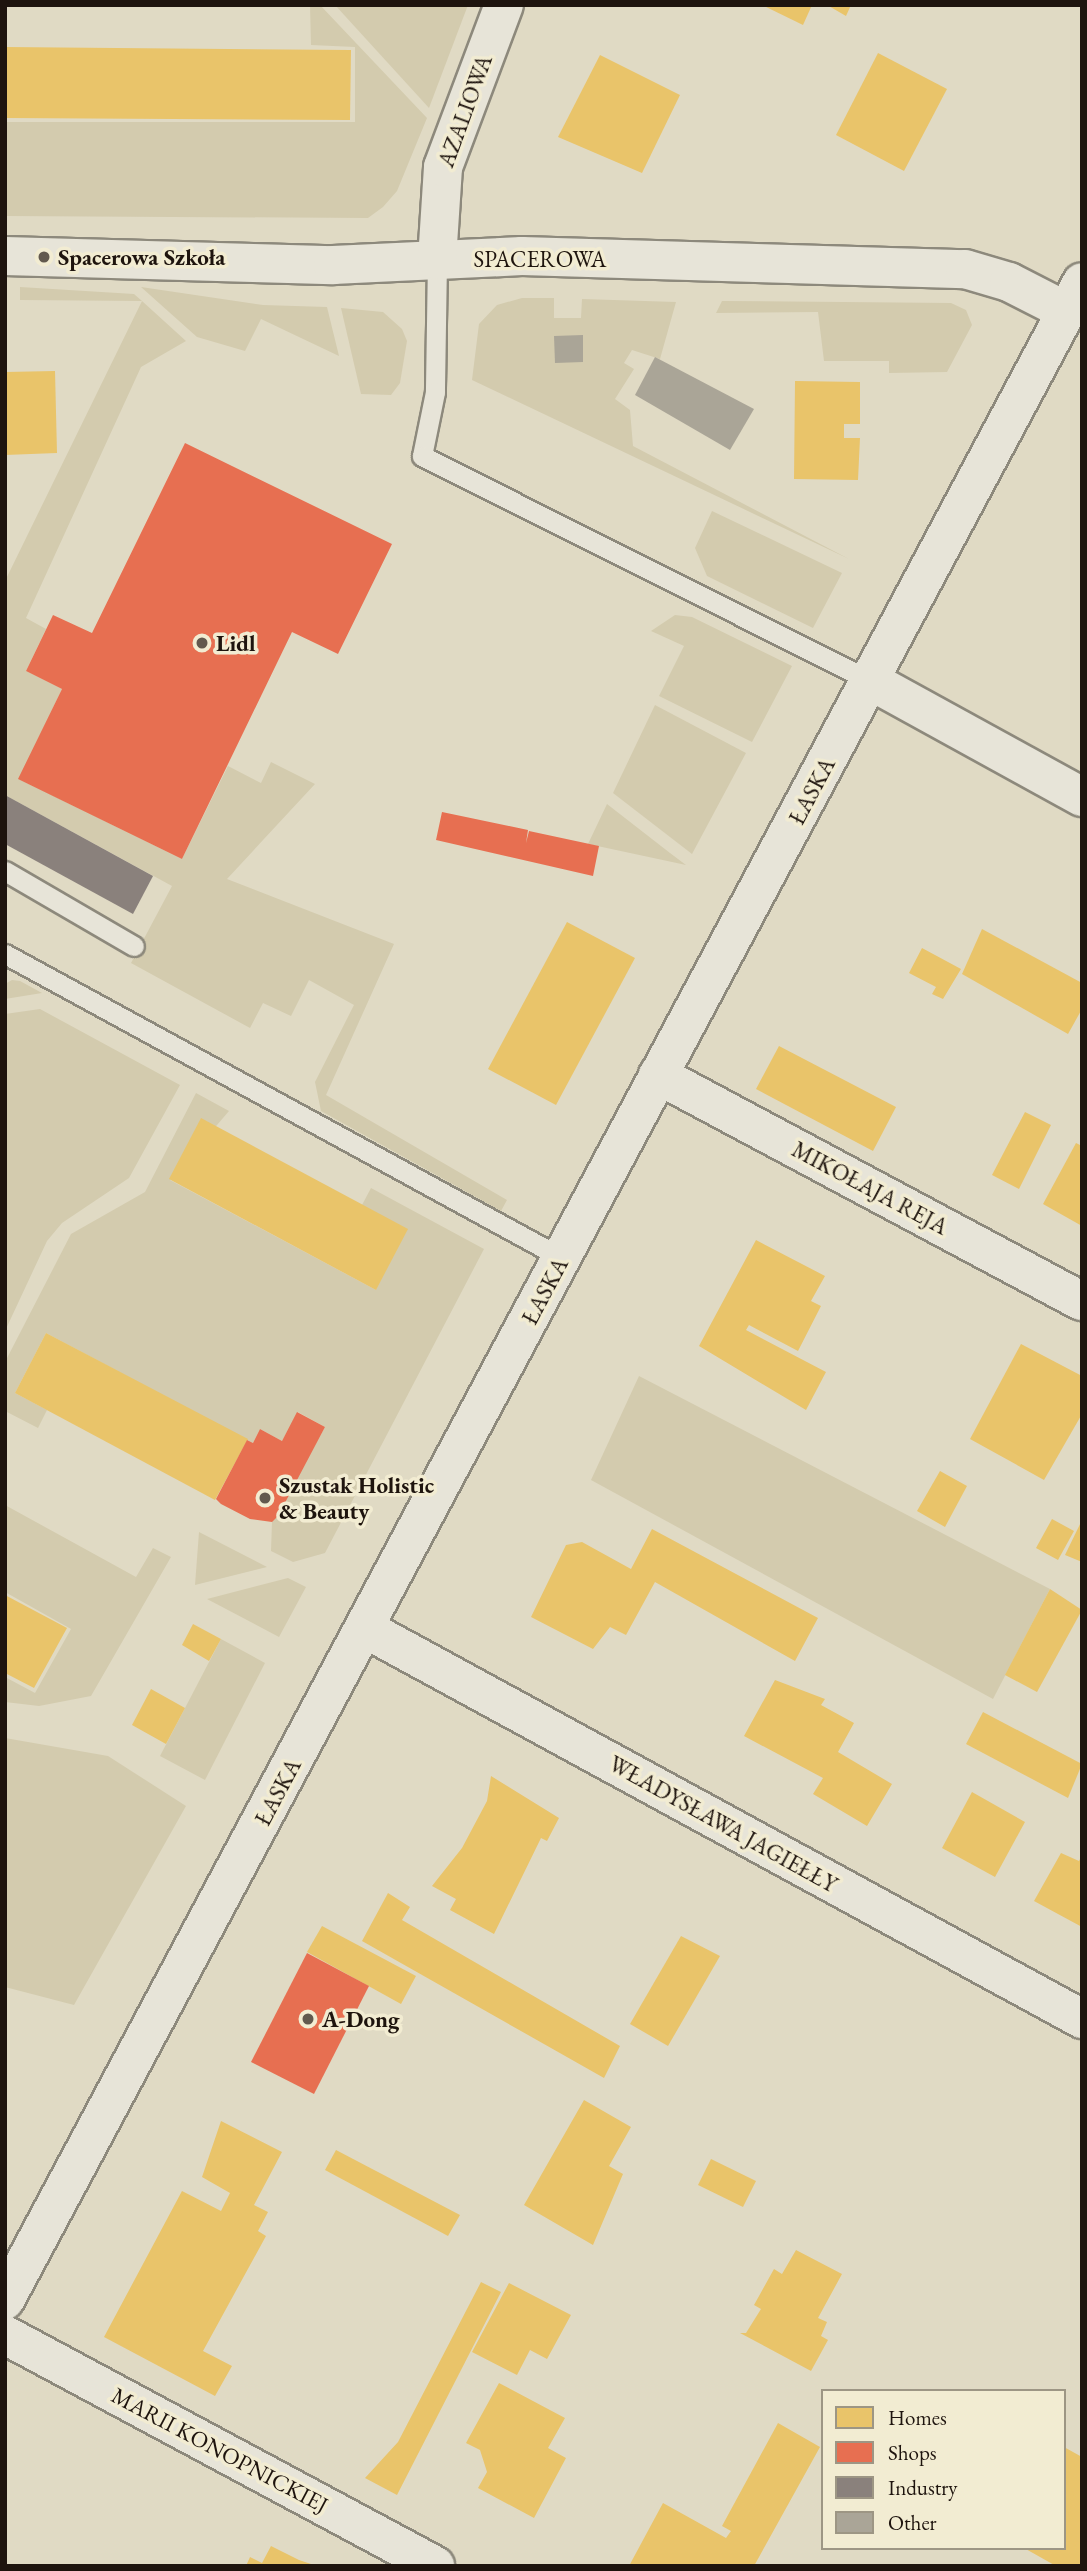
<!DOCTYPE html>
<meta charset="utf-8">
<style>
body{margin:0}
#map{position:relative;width:1087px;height:2571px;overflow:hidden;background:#e0dac4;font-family:"EB Garamond",serif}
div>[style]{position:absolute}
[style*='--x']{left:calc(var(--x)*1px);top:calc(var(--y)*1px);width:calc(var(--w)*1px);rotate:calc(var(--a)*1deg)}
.green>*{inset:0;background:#d3cbae}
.homes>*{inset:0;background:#e9c46a}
.shops>*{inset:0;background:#e76f51}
.industry>*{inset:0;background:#8a817c}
.building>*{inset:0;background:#aaa597}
.roads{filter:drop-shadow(2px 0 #8d897c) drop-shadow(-2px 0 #8d897c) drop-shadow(0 2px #8d897c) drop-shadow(0 -2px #8d897c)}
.service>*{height:19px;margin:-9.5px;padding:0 9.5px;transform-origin:9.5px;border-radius:9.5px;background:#e7e4d8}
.minor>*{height:38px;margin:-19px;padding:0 19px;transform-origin:19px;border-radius:19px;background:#e7e4d8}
.tertiary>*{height:38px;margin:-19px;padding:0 19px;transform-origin:19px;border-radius:19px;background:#e7e4d8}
.dots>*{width:19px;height:19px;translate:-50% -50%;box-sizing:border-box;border:4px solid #f2ecd2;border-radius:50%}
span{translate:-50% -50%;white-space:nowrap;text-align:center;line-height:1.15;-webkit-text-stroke:7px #f2ecd2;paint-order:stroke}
.street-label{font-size:23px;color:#1e140e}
.poi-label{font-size:23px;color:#1e140e;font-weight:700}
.left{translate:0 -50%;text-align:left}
.frame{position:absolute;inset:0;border:7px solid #1e140e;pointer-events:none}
.legend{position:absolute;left:821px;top:2389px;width:245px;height:161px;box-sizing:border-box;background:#f2ecd2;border:2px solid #9d9684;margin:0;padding:9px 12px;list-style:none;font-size:21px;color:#1e140e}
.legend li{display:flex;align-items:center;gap:14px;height:35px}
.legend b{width:35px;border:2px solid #9d9684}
</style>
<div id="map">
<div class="green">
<i style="clip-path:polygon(310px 5px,320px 5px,427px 118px,397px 191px,383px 207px,368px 218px,5px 216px,5px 122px,355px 122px,355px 47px,311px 45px)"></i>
<i style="clip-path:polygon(335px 5px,468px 5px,429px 108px)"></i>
<i style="clip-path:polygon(20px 287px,134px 294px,142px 301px,186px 341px,141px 367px,26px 618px,46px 629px,26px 671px,62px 689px,19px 779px,182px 859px,228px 766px,261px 783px,271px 762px,315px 784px,227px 879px,394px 944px,326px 1095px,507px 1200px,501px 1211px,321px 1111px,315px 1082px,354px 1005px,309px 980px,291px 1016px,263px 1003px,250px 1028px,131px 963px,172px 886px,5px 795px,5px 581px,142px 301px,20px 300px)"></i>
<i style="clip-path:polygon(141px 287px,263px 305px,327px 307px,339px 356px,261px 319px,245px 351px,197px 337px)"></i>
<i style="clip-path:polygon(522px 298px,554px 298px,554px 318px,581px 318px,582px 299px,676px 302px,660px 359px,632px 350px,624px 363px,634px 369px,615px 399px,630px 410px,633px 446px,849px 559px,472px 380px,479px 324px,497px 305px)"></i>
<i style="clip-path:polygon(722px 301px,951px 303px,966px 310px,972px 325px,947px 372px,889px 373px,889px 361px,824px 361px,818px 312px,716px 313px)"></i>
<i style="clip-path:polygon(341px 308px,383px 312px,402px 329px,407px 341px,400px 383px,391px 395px,361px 394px)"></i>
<i style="clip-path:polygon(712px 511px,842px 573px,813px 628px,707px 576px,695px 548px)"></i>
<i style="clip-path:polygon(675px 615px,692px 617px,792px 666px,752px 742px,659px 696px,684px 646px,651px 631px)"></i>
<i style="clip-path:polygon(655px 705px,746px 753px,692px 854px,613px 793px)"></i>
<i style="clip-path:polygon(607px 804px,670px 853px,686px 865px,588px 844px)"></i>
<i style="clip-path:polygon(12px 980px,20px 981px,42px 993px,5px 999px,5px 984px)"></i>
<i style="clip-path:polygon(40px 1009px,180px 1085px,129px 1178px,62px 1223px,47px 1241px,5px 1331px,5px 1014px)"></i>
<i style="clip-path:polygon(196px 1093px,229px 1111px,170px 1180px,376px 1290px,362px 1205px,371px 1188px,484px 1249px,325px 1553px,293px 1562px,271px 1551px,272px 1522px,325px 1427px,298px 1412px,282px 1441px,260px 1429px,253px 1443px,46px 1333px,15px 1393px,47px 1410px,38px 1428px,5px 1411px,5px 1362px,71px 1234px,145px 1192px)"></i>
<i style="clip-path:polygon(639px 1376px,1050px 1589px,993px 1699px,591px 1480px)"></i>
<i style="clip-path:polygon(5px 1505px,136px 1577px,153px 1548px,171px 1557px,91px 1696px,39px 1706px,5px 1702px,5px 1677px,35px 1693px,71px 1629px,5px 1592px)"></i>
<i style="clip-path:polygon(199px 1532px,267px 1567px,195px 1585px)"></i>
<i style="clip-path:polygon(288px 1578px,306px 1587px,279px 1637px,207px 1599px)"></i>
<i style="clip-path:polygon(221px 1639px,265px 1663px,205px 1780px,160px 1756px)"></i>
<i style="clip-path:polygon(5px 1738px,108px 1756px,186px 1806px,74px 2005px,5px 1987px)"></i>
</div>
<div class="homes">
<i style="clip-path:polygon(762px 5px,812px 5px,803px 25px)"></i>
<i style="clip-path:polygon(827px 5px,851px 5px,846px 16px)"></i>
<i style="clip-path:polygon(5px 47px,351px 50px,350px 120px,5px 118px)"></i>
<i style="clip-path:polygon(878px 53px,947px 89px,904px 171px,836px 135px)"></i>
<i style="clip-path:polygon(600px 55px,680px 95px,642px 173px,558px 137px)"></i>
<i style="clip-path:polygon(55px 371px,57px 453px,5px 455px,5px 372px)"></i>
<i style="clip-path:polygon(795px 381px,860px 382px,860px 424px,844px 424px,844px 438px,860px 438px,858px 480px,794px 479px)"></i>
<i style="clip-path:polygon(567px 922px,635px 958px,556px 1105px,488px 1069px)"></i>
<i style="clip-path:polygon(982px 929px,1082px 983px,1082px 1009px,1068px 1034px,962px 974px)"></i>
<i style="clip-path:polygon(922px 948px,961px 969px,943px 999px,932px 994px,936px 987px,909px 973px)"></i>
<i style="clip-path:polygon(779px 1046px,896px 1107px,873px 1151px,756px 1089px)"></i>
<i style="clip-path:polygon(1025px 1112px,1051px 1125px,1019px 1189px,992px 1175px)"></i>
<i style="clip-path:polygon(201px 1118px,408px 1229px,376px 1290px,169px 1179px)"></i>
<i style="clip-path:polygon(1076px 1143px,1082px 1146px,1082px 1226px,1043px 1204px)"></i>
<i style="clip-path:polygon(756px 1240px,825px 1276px,811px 1301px,821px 1306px,798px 1351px,749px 1325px,746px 1330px,826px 1372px,806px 1410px,699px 1346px)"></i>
<i style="clip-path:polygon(46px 1333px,248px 1439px,215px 1500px,15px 1393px)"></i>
<i style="clip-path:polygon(1021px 1344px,1082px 1376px,1082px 1414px,1044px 1480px,970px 1439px)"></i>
<i style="clip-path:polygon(940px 1471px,967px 1486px,945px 1527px,917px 1511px)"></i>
<i style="clip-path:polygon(1052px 1519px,1074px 1531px,1058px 1560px,1036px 1548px)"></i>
<i style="clip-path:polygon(1082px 1520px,1082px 1562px,1065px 1555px)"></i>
<i style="clip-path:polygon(652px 1529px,818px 1618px,795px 1661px,655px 1582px,626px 1635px,610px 1627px,593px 1649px,531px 1617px,566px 1545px,582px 1542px,631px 1569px)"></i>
<i style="clip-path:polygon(1050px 1589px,1082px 1610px,1037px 1692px,1005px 1675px)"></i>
<i style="clip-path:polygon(5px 1595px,67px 1628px,34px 1688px,5px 1673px)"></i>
<i style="clip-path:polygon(193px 1624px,221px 1639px,209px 1661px,182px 1645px)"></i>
<i style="clip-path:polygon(775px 1680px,825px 1699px,821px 1705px,854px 1723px,838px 1752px,892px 1784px,867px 1826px,813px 1794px,823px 1778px,744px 1736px)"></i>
<i style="clip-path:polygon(151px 1689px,185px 1708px,166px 1744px,132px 1725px)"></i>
<i style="clip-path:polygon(983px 1712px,1082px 1764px,1068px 1798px,966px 1744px)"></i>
<i style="clip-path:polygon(491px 1776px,559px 1818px,547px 1841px,541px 1838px,494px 1934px,450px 1910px,456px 1899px,432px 1886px,462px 1848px,487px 1801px)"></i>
<i style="clip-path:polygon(972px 1792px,1025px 1822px,995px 1877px,942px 1848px)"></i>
<i style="clip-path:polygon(1061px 1853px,1079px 1861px,1082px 1855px,1082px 1927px,1034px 1901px)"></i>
<i style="clip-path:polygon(388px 1893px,410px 1907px,402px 1920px,620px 2046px,604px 2078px,362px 1941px)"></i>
<i style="clip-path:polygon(322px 1926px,416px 1976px,401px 2004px,307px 1952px)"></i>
<i style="clip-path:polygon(681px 1936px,720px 1956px,668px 2046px,630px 2024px)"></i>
<i style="clip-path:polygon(584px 2100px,631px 2127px,609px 2166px,623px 2174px,593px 2245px,524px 2205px)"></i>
<i style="clip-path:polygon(221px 2121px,282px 2152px,254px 2205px,268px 2212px,258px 2231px,266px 2236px,203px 2351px,232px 2366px,215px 2396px,104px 2337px,182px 2191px,221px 2211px,230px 2193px,202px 2177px)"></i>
<i style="clip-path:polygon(336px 2150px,460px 2215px,448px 2236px,325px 2170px)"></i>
<i style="clip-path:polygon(711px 2159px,756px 2181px,743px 2207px,698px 2185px)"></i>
<i style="clip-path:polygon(796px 2250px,842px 2274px,818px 2318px,827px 2322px,821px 2336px,828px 2340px,811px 2371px,740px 2333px,746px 2333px,761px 2309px,754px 2305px,774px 2269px,782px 2274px)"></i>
<i style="clip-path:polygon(481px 2282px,501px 2292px,397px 2495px,365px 2478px,398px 2442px)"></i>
<i style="clip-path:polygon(509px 2283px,571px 2315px,547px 2359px,530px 2350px,517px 2375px,472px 2352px)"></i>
<i style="clip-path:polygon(499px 2383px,565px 2418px,548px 2448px,566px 2458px,534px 2518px,478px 2488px,487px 2472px,480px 2450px,466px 2443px)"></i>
<i style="clip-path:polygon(778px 2423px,820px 2447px,754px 2566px,629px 2566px,663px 2503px,726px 2538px,731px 2531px,722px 2526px)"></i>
<i style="clip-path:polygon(1064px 2447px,1082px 2457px,1082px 2566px,1056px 2566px,1024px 2548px,1064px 2548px)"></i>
<i style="clip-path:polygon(271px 2546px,299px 2560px,317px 2566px,246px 2566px,250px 2557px,262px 2563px)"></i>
</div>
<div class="shops">
<i style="clip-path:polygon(185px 443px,392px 544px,338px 654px,292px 632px,182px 859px,18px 779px,62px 689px,26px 671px,53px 615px,92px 633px)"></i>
<i style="clip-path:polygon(442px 812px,528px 830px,526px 843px,529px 831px,599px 846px,593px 876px,436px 840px)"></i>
<i style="clip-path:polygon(297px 1412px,325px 1427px,278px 1516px,272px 1522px,250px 1519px,221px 1504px,216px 1499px,247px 1440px,253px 1443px,260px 1429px,282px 1441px)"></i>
<i style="clip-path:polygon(307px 1953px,369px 1986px,314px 2094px,251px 2062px)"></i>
</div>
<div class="industry">
<i style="clip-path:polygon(5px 795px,153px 876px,133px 914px,5px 844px)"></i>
</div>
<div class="building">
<i style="clip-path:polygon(583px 335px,583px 362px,555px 363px,554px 336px)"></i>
<i style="clip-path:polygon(655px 357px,754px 409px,730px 450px,635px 395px)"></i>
</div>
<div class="roads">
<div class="service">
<i style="--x:437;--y:260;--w:132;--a:90.9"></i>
<i style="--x:435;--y:392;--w:65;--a:101.5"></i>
<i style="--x:422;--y:456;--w:502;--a:26.62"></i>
<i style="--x:5;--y:871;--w:149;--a:30.2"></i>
<i style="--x:5;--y:954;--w:635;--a:28.62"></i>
</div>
<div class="minor">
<i style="--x:5;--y:256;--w:328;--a:1.6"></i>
<i style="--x:333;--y:265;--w:189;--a:-2.7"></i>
<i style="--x:522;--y:256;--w:443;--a:1.7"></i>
<i style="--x:965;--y:269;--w:46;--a:16.5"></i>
<i style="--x:1009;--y:282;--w:64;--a:27"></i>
<i style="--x:437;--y:260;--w:93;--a:-86.3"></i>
<i style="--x:443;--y:167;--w:173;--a:-69.4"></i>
<i style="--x:871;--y:681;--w:241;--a:28.8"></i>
<i style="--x:658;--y:1075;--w:480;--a:28.1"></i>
<i style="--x:364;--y:1628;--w:818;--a:28.57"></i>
<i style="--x:5;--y:2335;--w:488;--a:28.2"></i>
</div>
<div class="tertiary">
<i style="--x:5;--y:2300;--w:2287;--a:-61.91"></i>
</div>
</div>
<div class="dots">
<i style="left:44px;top:257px;background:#62594e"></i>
<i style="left:202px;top:643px;background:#62594e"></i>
<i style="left:265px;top:1498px;background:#62594e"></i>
<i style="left:308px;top:2019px;background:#62594e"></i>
</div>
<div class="street-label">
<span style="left:465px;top:111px;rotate:-70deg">AZALIOWA</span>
<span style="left:540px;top:259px">SPACEROWA</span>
<span style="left:812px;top:791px;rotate:-62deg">ŁASKA</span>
<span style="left:870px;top:1188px;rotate:28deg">MIKOŁAJA REJA</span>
<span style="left:545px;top:1291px;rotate:-62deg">ŁASKA</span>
<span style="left:278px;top:1792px;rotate:-62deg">ŁASKA</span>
<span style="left:723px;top:1824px;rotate:29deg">WŁADYSŁAWA JAGIEŁŁY</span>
<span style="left:220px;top:2450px;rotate:28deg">MARII KONOPNICKIEJ</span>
</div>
<div class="poi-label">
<span class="left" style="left:58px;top:257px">Spacerowa Szkoła</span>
<span class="left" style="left:216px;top:643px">Lidl</span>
<span class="left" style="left:279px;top:1498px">Szustak Holistic<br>&amp; Beauty</span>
<span class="left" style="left:322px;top:2019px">A-Dong</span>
</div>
<div class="frame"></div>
<ul class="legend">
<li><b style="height:19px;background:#e9c46a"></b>Homes</li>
<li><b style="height:19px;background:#e76f51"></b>Shops</li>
<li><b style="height:19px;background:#8a817c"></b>Industry</li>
<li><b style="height:19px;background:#aaa597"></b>Other</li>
</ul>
</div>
